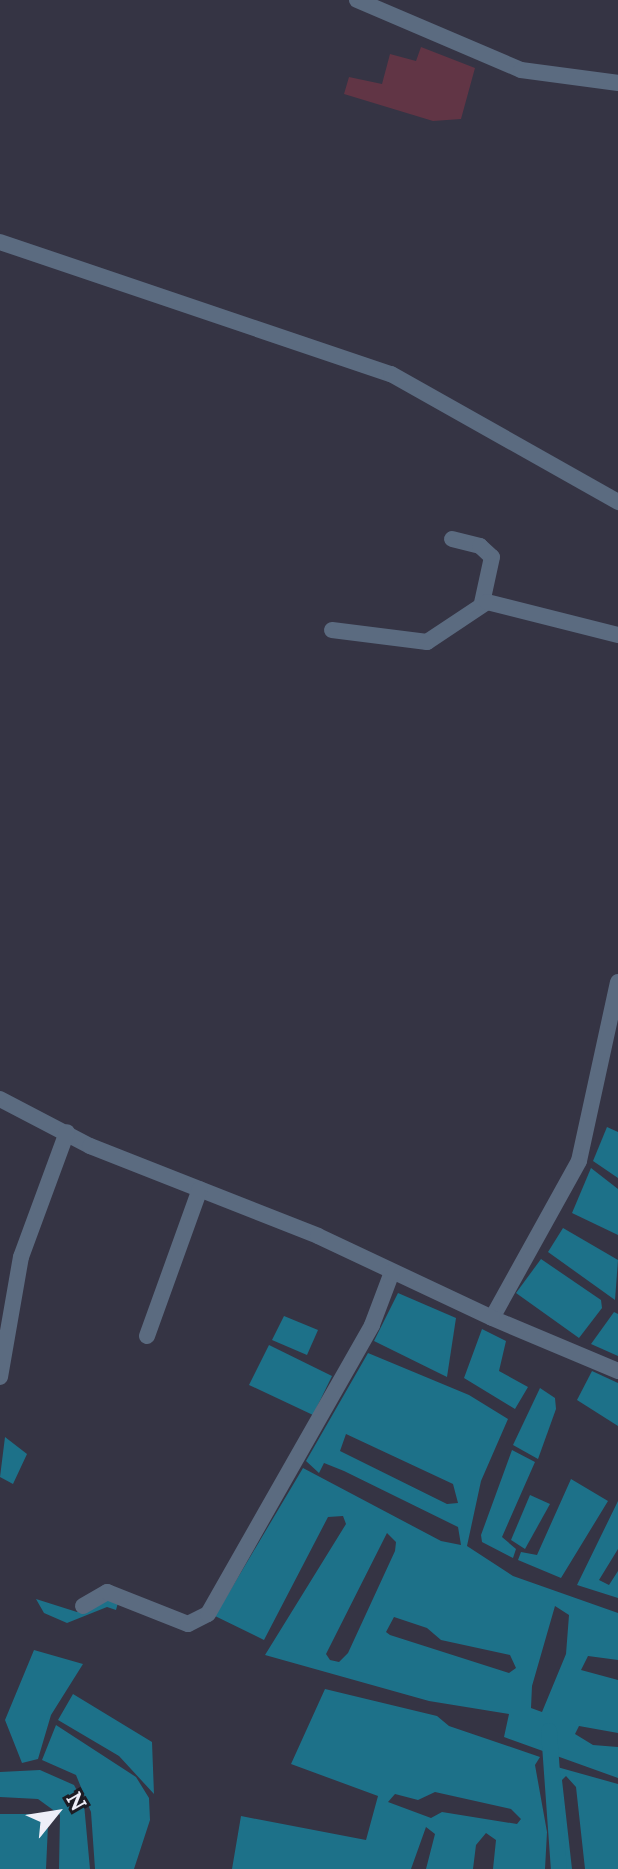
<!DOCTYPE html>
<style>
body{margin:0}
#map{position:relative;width:618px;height:1869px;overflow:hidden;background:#353444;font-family:Lora,serif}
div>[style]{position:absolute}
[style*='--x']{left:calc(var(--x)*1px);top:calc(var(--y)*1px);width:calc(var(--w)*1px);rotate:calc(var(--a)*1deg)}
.green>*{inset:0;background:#613545}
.water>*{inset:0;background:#1d7189}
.canal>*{height:16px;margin:-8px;padding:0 8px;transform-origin:8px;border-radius:8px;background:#1d7189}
.minor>*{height:16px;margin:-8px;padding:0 8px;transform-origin:8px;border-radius:8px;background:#5b6b80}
span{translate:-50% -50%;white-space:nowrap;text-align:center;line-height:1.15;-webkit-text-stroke:7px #1d1c24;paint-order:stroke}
.north{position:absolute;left:16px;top:1773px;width:80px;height:80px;-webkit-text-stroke:6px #1d1c24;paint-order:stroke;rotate:60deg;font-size:22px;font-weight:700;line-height:32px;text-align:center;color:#eeeef8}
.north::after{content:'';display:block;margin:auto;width:28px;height:36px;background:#eeeef8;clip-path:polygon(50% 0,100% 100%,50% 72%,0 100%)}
</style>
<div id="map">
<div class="green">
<i style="clip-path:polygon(421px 47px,475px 68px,461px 119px,433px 121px,344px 94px,349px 77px,382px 84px,390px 54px,416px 61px)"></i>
</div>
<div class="water">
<i style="clip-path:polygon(607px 1127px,618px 1132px,618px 1178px,593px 1161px)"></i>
<i style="clip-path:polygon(591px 1168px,618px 1189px,618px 1235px,572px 1213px)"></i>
<i style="clip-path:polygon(563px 1228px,618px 1260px,615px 1300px,548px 1252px)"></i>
<i style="clip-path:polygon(541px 1259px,601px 1300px,602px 1308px,579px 1338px,516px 1293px)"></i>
<i style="clip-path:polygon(398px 1293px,456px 1318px,447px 1377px,374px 1341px)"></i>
<i style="clip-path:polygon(614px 1312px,618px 1314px,618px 1356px,591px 1344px)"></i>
<i style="clip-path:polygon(284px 1316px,318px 1330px,307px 1355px,272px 1340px)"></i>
<i style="clip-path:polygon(482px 1329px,506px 1341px,499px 1371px,528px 1387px,515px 1409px,464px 1378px)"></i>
<i style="clip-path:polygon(269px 1345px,332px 1376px,313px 1415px,249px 1385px)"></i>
<i style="clip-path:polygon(evenodd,368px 1353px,469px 1395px,508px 1419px,481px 1481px,467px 1546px,513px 1576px,618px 1613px,618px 1660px,588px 1656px,581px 1670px,618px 1680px,618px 1733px,579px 1726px,575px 1734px,593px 1745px,618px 1747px,618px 1778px,504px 1737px,509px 1714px,429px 1701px,265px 1655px,346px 1524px,343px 1516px,328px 1517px,264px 1640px,215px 1616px,303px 1468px,441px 1541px,461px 1545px,458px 1527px,344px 1471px,324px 1463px,319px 1473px,306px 1461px,368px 1353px,346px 1434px,453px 1484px,458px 1503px,447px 1504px,340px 1451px,346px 1434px,368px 1353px,387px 1533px,396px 1542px,395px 1551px,348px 1653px,339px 1662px,330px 1660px,326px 1654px,387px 1533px,368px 1353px,555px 1606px,569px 1615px,566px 1654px,542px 1712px,531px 1708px,532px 1686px,555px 1606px,368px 1353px,394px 1617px,427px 1628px,441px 1640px,510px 1655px,516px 1668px,509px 1673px,390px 1635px,386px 1632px,394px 1617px)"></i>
<i style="clip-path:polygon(592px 1371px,618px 1383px,618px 1426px,577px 1400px)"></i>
<i style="clip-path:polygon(540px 1388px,555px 1398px,556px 1409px,538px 1459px,513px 1445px)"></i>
<i style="clip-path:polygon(5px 1437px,27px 1454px,13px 1484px,0 1477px)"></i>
<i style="clip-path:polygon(512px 1450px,535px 1462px,502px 1537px,516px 1549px,513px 1558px,482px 1542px,481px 1535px)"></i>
<i style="clip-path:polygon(571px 1479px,608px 1501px,561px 1578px,518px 1560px,521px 1552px,537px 1555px)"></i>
<i style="clip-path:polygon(530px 1495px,550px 1504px,525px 1549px,511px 1540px)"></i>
<i style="clip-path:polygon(618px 1501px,618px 1549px,599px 1580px,609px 1585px,618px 1571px,618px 1598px,577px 1585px)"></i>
<i style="clip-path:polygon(106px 1596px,119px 1599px,116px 1610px,107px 1607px,67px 1623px,44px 1613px,36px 1599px,77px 1612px)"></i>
<i style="clip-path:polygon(34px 1650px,83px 1664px,51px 1715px,38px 1759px,22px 1763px,5px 1720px)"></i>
<i style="clip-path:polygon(evenodd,325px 1689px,437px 1716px,449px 1726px,540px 1757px,535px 1765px,547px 1832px,545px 1869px,493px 1869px,496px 1840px,486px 1833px,476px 1845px,473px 1869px,426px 1869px,435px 1834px,426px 1827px,411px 1869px,232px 1869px,241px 1816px,366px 1840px,378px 1796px,291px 1764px,325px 1689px,435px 1792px,511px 1809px,521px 1819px,517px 1824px,442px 1812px,431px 1818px,388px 1802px,395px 1794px,418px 1800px,435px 1792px)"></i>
<i style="clip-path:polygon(73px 1694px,152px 1742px,154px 1794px,119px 1756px,58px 1720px)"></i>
<i style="clip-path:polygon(56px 1725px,136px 1777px,149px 1798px,150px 1820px,134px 1869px,95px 1869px,91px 1812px,76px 1775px,42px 1760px)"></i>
<i style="clip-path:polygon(550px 1765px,618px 1784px,618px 1869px,585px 1869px,576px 1787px,566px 1776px,562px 1780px,572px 1869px,561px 1869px)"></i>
<i style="clip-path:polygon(40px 1770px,74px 1785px,84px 1804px,90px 1869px,59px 1869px,60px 1815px,38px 1799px,0 1797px,0 1772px)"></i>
<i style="clip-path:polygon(0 1814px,39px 1814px,48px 1825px,46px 1869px,0 1869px)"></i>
</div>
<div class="canal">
<i style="--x:549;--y:1731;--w:138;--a:85.9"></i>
</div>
<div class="minor">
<i style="--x:357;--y:0;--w:178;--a:23.1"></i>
<i style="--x:521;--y:70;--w:98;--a:7.6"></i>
<i style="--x:0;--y:242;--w:413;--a:18.7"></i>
<i style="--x:391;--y:374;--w:261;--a:29.4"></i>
<i style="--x:452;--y:539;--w:29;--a:14"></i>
<i style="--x:480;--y:546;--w:16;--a:43"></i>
<i style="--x:492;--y:557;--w:47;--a:102.3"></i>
<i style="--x:332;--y:630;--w:96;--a:7.2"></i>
<i style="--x:427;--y:642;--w:72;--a:-33.7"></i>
<i style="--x:487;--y:602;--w:135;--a:14.1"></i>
<i style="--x:618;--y:982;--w:183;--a:102.3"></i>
<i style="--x:579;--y:1161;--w:179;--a:119"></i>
<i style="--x:492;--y:1318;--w:137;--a:22.8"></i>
<i style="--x:0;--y:1099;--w:102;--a:27.6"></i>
<i style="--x:90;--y:1146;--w:245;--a:21.5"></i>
<i style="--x:318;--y:1236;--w:192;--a:25.2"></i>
<i style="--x:147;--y:1336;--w:156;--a:-70.2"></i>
<i style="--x:0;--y:1377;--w:122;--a:-80.1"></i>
<i style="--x:21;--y:1257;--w:133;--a:-69.8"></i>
<i style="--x:83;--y:1606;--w:28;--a:-30"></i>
<i style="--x:107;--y:1592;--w:87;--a:21.6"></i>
<i style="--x:188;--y:1624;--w:22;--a:-27"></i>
<i style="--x:208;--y:1614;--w:332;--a:-60.4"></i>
<i style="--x:372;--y:1325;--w:57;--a:-69.3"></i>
</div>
<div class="north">N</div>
</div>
